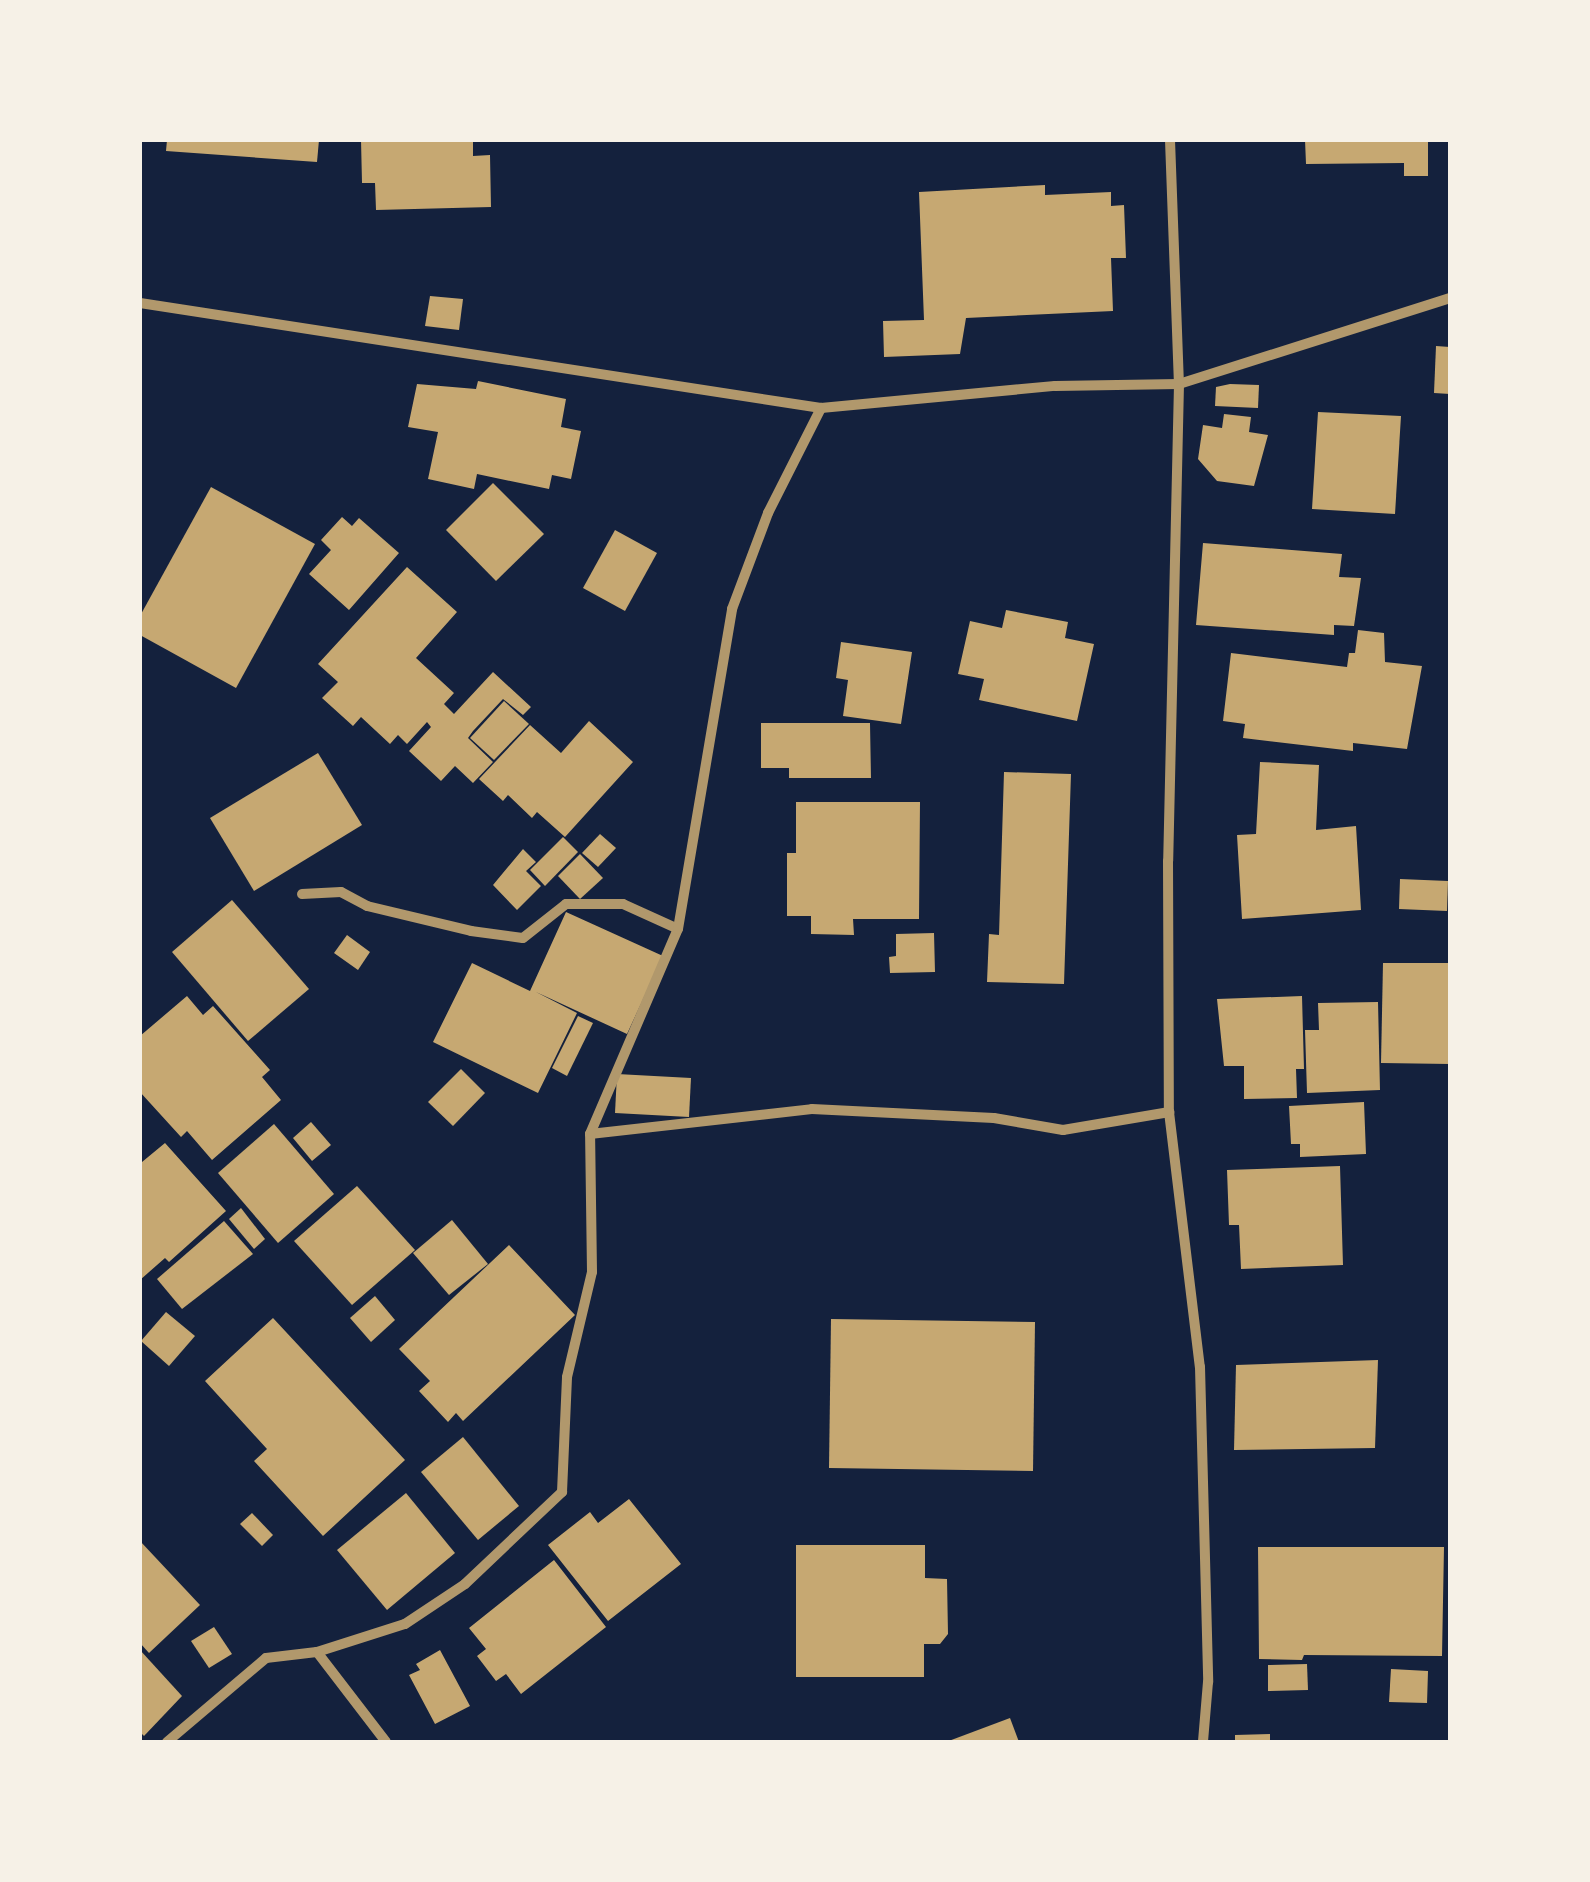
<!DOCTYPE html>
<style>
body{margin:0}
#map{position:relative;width:1590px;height:1882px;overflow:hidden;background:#14213d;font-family:Poppins,sans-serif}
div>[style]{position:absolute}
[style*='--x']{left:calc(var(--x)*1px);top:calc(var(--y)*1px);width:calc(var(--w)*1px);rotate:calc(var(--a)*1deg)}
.building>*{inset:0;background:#c6a872}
.minor>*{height:10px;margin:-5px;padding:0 5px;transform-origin:5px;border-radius:5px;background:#b1986c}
span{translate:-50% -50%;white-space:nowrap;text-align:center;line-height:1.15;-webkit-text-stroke:8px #f6f1e7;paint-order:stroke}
.frame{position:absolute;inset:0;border:142px solid #f6f1e7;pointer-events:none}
</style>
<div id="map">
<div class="building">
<i style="clip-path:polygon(167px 140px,319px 140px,317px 162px,166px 151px)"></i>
<i style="clip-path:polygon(361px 140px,473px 140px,473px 156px,490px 155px,491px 207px,376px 210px,375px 183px,362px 183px)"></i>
<i style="clip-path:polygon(1305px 140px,1428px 140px,1428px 176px,1404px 176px,1404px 163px,1306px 164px)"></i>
<i style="clip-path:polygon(1045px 185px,1045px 195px,1111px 192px,1111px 206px,1124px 205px,1126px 258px,1111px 258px,1113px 311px,966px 318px,960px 354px,884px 357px,883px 321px,924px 320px,919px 192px)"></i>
<i style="clip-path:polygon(430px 296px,463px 299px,459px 330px,425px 326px)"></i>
<i style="clip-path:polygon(1436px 346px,1450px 347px,1450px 394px,1434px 393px)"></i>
<i style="clip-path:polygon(478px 381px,566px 399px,561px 427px,581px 431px,571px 479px,552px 475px,549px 489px,477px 474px,474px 489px,428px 479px,438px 432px,408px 427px,417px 384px,476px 389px)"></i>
<i style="clip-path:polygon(1230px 384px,1259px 385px,1258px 408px,1215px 406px,1216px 387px)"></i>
<i style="clip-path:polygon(1318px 412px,1401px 416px,1395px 514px,1312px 509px)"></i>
<i style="clip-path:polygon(1224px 414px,1251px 417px,1249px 432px,1268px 435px,1254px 486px,1217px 481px,1198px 459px,1203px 425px,1222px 428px)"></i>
<i style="clip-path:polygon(493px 483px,544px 534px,496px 581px,446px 530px)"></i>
<i style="clip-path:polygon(211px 487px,315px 544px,236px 688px,140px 635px,140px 616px)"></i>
<i style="clip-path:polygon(342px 517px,352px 526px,359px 518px,399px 553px,349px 610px,309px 574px,331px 550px,321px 540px)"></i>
<i style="clip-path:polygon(615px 530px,657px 553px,625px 611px,583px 588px)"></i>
<i style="clip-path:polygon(1203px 543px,1342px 554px,1339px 577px,1361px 578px,1354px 626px,1334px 625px,1334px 635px,1196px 625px)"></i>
<i style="clip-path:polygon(407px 567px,457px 612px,416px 658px,454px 693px,444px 704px,454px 714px,493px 672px,531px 707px,523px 715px,503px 699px,473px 731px,468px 738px,493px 762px,473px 783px,455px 766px,441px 781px,409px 751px,431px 727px,427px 722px,407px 744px,398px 735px,390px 744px,361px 717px,353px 726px,322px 698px,338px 682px,318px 664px)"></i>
<i style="clip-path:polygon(1006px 610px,1068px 622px,1065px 638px,1094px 644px,1077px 721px,979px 700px,984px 679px,958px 674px,970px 621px,1002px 628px)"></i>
<i style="clip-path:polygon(1358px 630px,1384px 633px,1385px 662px,1422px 666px,1407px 749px,1353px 743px,1353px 751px,1243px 738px,1245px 724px,1223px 721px,1231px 653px,1347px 667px,1349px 653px,1355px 653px)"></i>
<i style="clip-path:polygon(841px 642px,912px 652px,901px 724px,843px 716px,848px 680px,836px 678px)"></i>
<i style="clip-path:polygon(504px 701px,529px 724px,494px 760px,470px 738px)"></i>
<i style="clip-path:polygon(589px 721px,633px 762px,565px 837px,537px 812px,532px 818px,508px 795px,503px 801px,479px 779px,530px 725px,561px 753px)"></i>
<i style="clip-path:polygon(761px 723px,870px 723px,871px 778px,789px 778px,789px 768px,761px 768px)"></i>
<i style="clip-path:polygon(318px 753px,362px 825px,254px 891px,210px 818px)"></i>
<i style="clip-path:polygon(1260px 762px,1319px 765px,1316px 830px,1356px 826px,1361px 910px,1242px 919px,1237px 835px,1256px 834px)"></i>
<i style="clip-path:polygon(1004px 772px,1071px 774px,1064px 984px,987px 982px,989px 934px,999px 935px)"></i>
<i style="clip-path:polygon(796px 802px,920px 802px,919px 919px,853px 919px,854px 935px,811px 934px,811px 916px,787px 916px,787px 853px,796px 853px)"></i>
<i style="clip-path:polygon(600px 834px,616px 848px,598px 867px,582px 853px)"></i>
<i style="clip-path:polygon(563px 837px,578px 852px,545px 886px,530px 870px)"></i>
<i style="clip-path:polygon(523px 849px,536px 862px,526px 871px,541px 886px,517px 910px,493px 885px)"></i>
<i style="clip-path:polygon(580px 854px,603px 878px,580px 899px,558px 876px)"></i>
<i style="clip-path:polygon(1400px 879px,1448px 881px,1447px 911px,1399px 909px)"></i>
<i style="clip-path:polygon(232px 900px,309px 989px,248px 1041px,172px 952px)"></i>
<i style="clip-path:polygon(566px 912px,663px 956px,627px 1034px,536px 992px,577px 1013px,538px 1093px,433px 1042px,472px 963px,530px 991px)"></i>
<i style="clip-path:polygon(934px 933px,935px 972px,890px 973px,889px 957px,896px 956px,896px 934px)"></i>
<i style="clip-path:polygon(347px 935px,370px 952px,358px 970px,334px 953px)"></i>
<i style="clip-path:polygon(1383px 963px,1450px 963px,1450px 1064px,1381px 1063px)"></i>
<i style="clip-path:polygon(187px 996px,203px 1015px,213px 1006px,270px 1070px,262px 1077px,281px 1100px,212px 1160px,187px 1131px,181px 1137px,140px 1092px,140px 1036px)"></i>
<i style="clip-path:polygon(1302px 996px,1304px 1069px,1296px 1069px,1297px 1098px,1244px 1099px,1244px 1066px,1224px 1066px,1217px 999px)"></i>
<i style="clip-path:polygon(1378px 1002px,1380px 1090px,1307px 1093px,1305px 1030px,1319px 1030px,1318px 1003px)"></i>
<i style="clip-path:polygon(578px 1016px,593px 1023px,567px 1076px,552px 1068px)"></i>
<i style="clip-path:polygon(461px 1069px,485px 1093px,453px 1126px,428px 1102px)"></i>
<i style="clip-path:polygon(617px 1074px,691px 1078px,689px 1117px,615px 1113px)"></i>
<i style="clip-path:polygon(1364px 1102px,1366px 1154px,1300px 1157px,1300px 1144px,1291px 1144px,1289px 1106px)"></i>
<i style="clip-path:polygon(311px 1122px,331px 1145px,312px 1161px,293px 1138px)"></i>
<i style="clip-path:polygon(274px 1124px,334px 1194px,278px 1243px,218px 1173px)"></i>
<i style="clip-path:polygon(165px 1143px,226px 1211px,169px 1262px,165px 1258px,140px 1280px,140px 1159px,142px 1162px)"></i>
<i style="clip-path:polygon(1340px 1166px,1343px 1265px,1241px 1269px,1239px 1225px,1229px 1225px,1227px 1170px)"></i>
<i style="clip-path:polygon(357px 1186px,415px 1250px,352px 1305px,294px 1241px)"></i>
<i style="clip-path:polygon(241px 1208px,265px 1239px,254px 1249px,229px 1219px)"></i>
<i style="clip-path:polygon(452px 1220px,488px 1264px,449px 1295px,413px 1253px)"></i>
<i style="clip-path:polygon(224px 1221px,253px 1254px,182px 1309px,157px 1279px)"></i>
<i style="clip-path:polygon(509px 1245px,575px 1315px,463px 1421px,456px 1413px,448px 1422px,419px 1391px,430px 1381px,399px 1349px)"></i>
<i style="clip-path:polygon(375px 1296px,395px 1320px,371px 1342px,350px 1318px)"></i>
<i style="clip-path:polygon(166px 1312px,195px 1336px,169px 1366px,141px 1341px)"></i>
<i style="clip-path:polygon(273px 1318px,405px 1460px,323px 1536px,254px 1461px,267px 1449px,205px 1381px)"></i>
<i style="clip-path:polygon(831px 1319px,1035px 1322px,1033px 1471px,829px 1468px)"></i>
<i style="clip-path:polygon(1378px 1360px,1375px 1448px,1234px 1450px,1236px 1365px)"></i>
<i style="clip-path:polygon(463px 1437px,519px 1506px,478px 1540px,421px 1472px)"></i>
<i style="clip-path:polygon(406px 1493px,455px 1553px,387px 1610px,337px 1550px)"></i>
<i style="clip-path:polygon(629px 1499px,681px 1564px,608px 1621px,548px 1545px,590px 1512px,598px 1523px)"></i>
<i style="clip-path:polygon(252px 1513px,273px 1535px,262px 1546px,240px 1524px)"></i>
<i style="clip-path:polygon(140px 1541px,200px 1605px,149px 1653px,140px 1643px)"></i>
<i style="clip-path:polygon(796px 1545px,925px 1545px,925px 1578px,947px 1579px,948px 1634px,940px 1644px,924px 1644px,924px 1677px,796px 1677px)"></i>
<i style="clip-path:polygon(1258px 1547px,1444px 1547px,1442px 1656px,1304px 1655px,1302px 1660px,1259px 1659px)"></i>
<i style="clip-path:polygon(554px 1560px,606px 1627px,521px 1694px,506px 1674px,496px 1681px,477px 1656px,486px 1649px,469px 1628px)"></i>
<i style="clip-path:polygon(214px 1627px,232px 1654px,209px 1668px,191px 1641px)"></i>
<i style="clip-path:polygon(140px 1650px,182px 1696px,144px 1736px,140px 1732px)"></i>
<i style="clip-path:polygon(440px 1650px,470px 1706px,435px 1724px,409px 1675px,420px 1670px,416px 1664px)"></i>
<i style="clip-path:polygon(1307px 1664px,1308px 1690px,1268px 1691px,1268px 1665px)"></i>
<i style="clip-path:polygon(1391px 1669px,1428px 1671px,1427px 1703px,1389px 1702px)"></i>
<i style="clip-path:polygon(1010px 1718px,1019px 1742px,946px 1742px)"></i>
<i style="clip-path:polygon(1270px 1734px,1270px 1742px,1235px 1742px,1235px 1735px)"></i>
</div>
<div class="minor">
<i style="--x:1170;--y:140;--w:244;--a:87.9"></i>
<i style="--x:1179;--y:384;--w:477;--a:91.3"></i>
<i style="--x:1168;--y:861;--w:251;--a:89.8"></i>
<i style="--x:1169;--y:1112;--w:257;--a:83.1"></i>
<i style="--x:1200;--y:1367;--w:315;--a:88.5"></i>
<i style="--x:1208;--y:1682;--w:60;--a:94.8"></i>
<i style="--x:140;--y:303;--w:689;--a:8.77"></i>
<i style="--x:302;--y:894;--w:39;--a:-3"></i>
<i style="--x:341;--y:892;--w:30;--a:28"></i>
<i style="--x:367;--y:906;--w:107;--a:13.5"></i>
<i style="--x:471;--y:931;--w:52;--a:7.7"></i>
<i style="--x:523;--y:938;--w:55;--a:-38.3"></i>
<i style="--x:566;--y:904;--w:57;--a:0"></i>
<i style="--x:623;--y:904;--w:60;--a:24.4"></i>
<i style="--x:590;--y:1134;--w:223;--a:-6.4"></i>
<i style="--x:812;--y:1109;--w:182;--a:2.8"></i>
<i style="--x:994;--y:1118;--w:70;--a:9.9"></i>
<i style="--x:1063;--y:1130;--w:108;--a:-9.6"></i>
<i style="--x:317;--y:1652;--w:113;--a:52.5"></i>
<i style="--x:167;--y:1742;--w:130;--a:-40.3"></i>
<i style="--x:266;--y:1658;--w:51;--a:-6.7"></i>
<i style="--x:317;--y:1652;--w:92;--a:-17.7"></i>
<i style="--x:405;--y:1624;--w:72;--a:-33.7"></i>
<i style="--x:465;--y:1584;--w:134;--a:-43.5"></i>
<i style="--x:562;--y:1492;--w:115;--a:-87.5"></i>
<i style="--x:567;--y:1377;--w:108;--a:-76.6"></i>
<i style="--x:592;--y:1272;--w:138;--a:-90.8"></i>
<i style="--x:590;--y:1134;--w:223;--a:-66.8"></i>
<i style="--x:678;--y:929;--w:325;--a:-80.4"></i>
<i style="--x:732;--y:609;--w:103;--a:-69.4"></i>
<i style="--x:768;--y:513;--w:118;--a:-63.2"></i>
<i style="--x:821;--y:408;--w:235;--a:-5.4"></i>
<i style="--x:1055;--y:386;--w:124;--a:-0.9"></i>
<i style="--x:1179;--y:384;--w:284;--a:-17.6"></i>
</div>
<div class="frame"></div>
</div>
